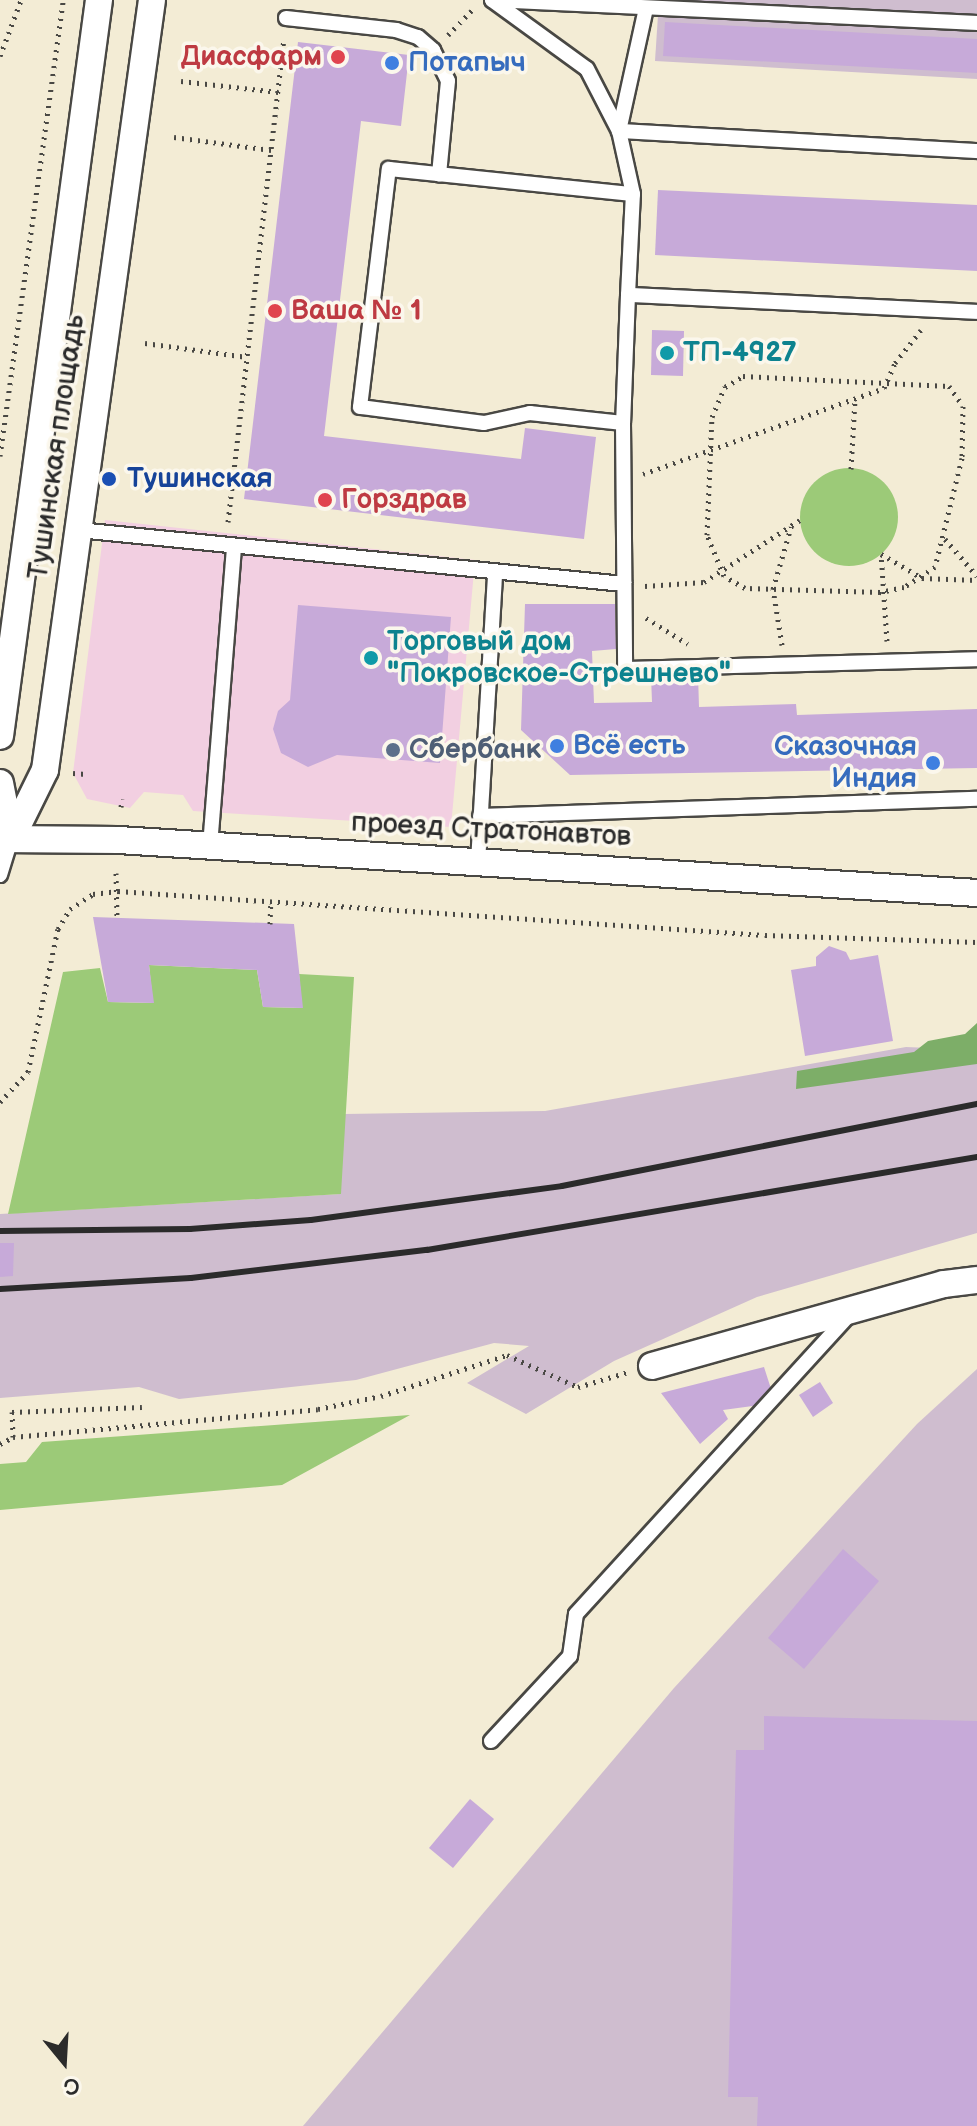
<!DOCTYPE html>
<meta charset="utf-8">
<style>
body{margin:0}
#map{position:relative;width:977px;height:2126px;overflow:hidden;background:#f3ecd5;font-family:"Balsamiq Sans",sans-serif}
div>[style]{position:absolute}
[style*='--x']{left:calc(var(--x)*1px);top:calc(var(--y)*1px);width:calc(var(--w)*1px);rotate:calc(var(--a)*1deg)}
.built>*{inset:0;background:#f2cfe1}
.industrial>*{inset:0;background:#cfbdcf}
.green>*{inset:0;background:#9cca78}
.round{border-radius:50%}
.forest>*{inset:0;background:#7dae68}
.building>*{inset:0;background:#c7aad9}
.path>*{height:5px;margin-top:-2.5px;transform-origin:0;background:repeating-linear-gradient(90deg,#494844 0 2px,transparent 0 8px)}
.roads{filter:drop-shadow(2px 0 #494844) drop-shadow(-2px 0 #494844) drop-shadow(0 2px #494844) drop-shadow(0 -2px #494844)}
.lane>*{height:14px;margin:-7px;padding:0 7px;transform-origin:7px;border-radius:7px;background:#fff}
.street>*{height:26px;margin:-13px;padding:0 13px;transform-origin:13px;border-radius:13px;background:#fff}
.rail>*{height:6px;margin:-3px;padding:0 3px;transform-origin:3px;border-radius:3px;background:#2b2b2b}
.dots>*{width:22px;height:22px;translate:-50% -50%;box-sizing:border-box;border:4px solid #fbf7ec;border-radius:50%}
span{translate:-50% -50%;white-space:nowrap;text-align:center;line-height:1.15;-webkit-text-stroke:7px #fbf7ec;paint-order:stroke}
.health-label{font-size:28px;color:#be3a42;font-weight:700}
.right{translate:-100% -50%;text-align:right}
.left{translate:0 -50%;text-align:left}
.shop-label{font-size:28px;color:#366cbe;font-weight:700}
.culture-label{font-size:28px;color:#0d838f;font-weight:700}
.street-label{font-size:28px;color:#2b2b2b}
.transit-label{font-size:28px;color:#164399;font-weight:700}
.service-label{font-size:28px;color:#4e5e75;font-weight:700}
.north{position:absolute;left:24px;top:2022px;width:80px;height:80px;-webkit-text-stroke:6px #fbf7ec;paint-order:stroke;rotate:162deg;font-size:22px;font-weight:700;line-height:32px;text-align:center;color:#2b2b2b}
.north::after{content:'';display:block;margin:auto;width:28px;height:36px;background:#2b2b2b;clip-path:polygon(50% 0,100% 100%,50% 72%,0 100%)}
</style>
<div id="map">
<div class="built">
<i style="clip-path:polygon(105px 520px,475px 560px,451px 827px,193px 811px,183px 795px,144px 792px,130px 808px,87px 799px,73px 773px)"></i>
</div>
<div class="industrial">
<i style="clip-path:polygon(659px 0,977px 0,977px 79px,655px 61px)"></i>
<i style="clip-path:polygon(906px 1047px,977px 1050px,977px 1233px,757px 1297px,614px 1361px,526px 1414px,467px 1383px,529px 1346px,494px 1343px,356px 1380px,179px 1399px,139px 1387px,0 1398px,0 1214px,340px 1194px,344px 1114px,545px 1111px)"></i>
<i style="clip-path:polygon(977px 1369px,977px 2126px,303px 2126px,674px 1688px,917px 1424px)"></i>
</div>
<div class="green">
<i class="round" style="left:800px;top:468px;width:98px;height:98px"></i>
<i style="clip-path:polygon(149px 965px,257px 970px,263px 1007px,302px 1008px,299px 974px,354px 977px,341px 1194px,8px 1214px,63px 972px,100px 968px,108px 1002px,153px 1003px)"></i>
<i style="clip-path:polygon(410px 1415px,282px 1485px,0 1510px,0 1464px,26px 1462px,42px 1442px)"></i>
</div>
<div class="forest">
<i style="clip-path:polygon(977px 1023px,977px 1064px,796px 1089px,797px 1071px,914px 1052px,928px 1041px,965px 1034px)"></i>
</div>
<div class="building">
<i style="clip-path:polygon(665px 22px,977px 39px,977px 73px,663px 56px)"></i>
<i style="clip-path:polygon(298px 42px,409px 55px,401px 126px,361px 121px,324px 436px,521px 459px,525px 428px,596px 437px,584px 539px,244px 499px)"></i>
<i style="clip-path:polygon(658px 190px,977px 205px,977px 271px,655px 255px)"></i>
<i style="clip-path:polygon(652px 330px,684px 331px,683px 376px,651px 375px)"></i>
<i style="clip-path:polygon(525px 604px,615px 604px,616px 649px,592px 651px,594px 703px,652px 702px,651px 676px,698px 674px,699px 707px,796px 704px,797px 715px,977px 709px,977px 768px,570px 775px,521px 730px)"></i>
<i style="clip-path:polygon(298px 605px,451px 617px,440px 763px,337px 755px,308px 767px,281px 753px,273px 729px,278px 711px,290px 700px)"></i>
<i style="clip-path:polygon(93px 917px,294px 924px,303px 1008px,263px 1007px,257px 970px,149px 965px,154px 1003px,108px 1002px)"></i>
<i style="clip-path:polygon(829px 946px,846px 952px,850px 960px,878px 955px,893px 1041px,805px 1056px,791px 970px,816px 966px,816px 957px)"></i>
<i style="clip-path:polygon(0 1243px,14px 1243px,13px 1276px,0 1277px)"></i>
<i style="clip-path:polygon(764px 1367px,772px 1392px,760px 1405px,723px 1410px,728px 1419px,700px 1444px,661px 1393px)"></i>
<i style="clip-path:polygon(820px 1382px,833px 1403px,813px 1417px,799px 1395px)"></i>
<i style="clip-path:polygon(843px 1549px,879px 1581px,804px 1669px,768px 1638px)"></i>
<i style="clip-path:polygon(764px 1716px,977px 1721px,977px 2126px,757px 2126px,758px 2097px,728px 2097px,736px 1750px,764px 1750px)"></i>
<i style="clip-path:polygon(470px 1799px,494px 1819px,453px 1868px,429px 1848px)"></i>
</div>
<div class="path">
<i style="--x:448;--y:35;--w:37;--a:-46"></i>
<i style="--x:0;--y:56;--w:60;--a:-69.4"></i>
<i style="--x:181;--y:81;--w:98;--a:6.5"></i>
<i style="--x:174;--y:137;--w:98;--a:7.6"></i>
<i style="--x:145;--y:343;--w:103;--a:7.8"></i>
<i style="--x:743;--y:376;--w:206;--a:2.8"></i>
<i style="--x:949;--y:386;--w:24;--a:55"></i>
<i style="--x:963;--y:406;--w:52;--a:91.1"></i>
<i style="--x:962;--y:458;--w:112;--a:103.9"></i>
<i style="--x:935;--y:567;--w:37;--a:147"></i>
<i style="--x:904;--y:587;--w:25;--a:168"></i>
<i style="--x:880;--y:592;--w:135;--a:-178.3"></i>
<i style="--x:745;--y:588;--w:24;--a:-150"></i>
<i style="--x:724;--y:576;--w:44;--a:-112.5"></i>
<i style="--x:707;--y:535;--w:118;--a:-87.6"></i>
<i style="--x:712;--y:417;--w:33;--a:-67"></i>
<i style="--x:725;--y:387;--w:21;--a:-31"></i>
<i style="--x:0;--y:456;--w:460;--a:-82.1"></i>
<i style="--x:851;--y:469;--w:69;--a:-86.7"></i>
<i style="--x:643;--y:474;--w:256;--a:-19.6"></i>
<i style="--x:884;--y:388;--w:27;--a:-66"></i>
<i style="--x:895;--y:363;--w:42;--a:-51.8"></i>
<i style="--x:228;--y:522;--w:486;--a:-83.4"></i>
<i style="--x:945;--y:539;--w:49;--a:49.1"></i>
<i style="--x:645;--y:586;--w:59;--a:-3.9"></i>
<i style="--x:704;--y:582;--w:114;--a:-32.9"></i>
<i style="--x:646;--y:618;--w:49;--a:31.8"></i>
<i style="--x:887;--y:641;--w:87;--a:-93.9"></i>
<i style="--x:881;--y:554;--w:48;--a:30.3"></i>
<i style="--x:922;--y:578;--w:55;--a:2.1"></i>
<i style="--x:782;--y:645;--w:57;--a:-99.1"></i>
<i style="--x:773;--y:589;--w:65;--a:-73.8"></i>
<i style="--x:73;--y:773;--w:13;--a:4"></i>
<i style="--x:121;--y:807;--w:8;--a:-83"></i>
<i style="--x:116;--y:873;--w:44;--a:88.7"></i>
<i style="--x:270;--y:924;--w:23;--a:-88"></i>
<i style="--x:0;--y:1102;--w:41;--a:-47"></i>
<i style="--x:28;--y:1072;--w:146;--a:-78.2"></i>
<i style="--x:58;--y:929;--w:23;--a:-59"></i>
<i style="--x:70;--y:909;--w:27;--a:-33"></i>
<i style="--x:93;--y:894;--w:25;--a:-7"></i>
<i style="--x:118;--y:891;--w:648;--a:3.89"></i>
<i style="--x:765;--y:935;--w:212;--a:1.9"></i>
<i style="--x:13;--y:1437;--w:25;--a:-92"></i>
<i style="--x:12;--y:1412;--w:130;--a:-2.2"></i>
<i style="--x:0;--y:1444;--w:15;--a:-28"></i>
<i style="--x:13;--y:1437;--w:306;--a:-5.2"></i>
<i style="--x:318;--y:1409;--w:64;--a:-11.7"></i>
<i style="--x:381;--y:1396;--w:133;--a:-18"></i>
<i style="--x:507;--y:1355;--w:78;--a:24.3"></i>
<i style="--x:578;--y:1387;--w:52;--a:-16.7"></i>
</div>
<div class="roads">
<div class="lane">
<i style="--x:492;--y:0;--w:117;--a:36"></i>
<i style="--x:587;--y:69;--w:70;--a:62.7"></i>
<i style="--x:619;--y:131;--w:359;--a:3.2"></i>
<i style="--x:492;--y:0;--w:486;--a:2.7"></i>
<i style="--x:286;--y:18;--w:111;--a:6.2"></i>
<i style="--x:396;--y:30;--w:23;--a:18"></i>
<i style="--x:418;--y:37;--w:20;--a:41"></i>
<i style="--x:433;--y:50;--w:34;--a:64"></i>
<i style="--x:448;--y:81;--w:94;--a:95.5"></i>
<i style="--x:628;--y:295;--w:101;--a:-87.2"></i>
<i style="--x:633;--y:194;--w:65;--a:-102.5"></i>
<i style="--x:619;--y:131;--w:126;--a:-77.6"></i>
<i style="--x:977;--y:312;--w:349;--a:-177.2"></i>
<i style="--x:628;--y:295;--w:128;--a:92.2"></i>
<i style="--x:623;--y:423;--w:246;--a:89.5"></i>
<i style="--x:625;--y:669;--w:352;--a:-1.6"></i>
<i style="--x:623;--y:423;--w:94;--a:-173.9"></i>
<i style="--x:530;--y:413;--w:47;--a:167.7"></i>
<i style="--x:484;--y:423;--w:125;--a:-172.6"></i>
<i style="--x:360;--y:407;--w:240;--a:-83.1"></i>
<i style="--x:389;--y:169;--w:245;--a:5.9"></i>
<i style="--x:78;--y:530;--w:549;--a:5.65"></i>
<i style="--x:480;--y:816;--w:497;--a:-2"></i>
<i style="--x:210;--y:846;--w:299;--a:-85.4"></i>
<i style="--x:478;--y:862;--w:290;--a:-86.6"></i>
<i style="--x:0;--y:875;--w:38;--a:-73"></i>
<i style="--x:491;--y:1741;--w:116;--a:-47.1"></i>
<i style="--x:570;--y:1656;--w:42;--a:-81.9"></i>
<i style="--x:576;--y:1614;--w:406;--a:-47.6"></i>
</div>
<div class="street">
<i style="--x:0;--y:736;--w:743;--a:-82.34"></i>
<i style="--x:0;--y:783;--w:57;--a:78.9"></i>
<i style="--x:0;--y:839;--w:118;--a:0.5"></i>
<i style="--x:118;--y:840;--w:861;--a:3.53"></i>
<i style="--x:11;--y:839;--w:77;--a:-63.8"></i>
<i style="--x:45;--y:770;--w:777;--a:-82.09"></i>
<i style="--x:652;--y:1366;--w:303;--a:-15.7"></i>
<i style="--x:944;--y:1284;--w:33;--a:-7"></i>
</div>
</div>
<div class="rail">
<i style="--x:0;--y:1231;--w:190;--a:-0.6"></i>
<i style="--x:190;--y:1229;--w:121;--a:-4.3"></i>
<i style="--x:311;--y:1220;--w:253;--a:-7.7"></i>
<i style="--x:562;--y:1186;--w:423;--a:-11.2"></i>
<i style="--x:0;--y:1289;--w:191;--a:-3.3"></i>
<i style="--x:191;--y:1278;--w:238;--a:-6.8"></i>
<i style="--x:427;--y:1250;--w:558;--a:-9.6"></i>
</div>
<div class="dots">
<i style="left:338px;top:57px;background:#e0444e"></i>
<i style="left:392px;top:63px;background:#3f7fe0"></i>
<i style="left:275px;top:311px;background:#e0444e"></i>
<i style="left:667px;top:353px;background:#0f9aa8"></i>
<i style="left:109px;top:479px;background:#1a4fb4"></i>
<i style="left:325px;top:500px;background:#e0444e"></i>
<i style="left:371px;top:658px;background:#0f9aa8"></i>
<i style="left:557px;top:746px;background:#3f7fe0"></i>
<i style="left:393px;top:750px;background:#5c6f8a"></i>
<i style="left:933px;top:763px;background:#3f7fe0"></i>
</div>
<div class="health-label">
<span class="right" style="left:322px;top:57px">Диасфарм</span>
<span class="left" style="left:291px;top:311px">Ваша № 1</span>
<span class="left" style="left:341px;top:500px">Горздрав</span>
</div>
<div class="shop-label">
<span class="left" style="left:408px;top:63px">Потапыч</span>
<span class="left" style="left:573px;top:746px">Всё есть</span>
<span class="right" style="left:917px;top:763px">Сказочная<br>Индия</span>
</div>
<div class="culture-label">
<span class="left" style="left:683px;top:353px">ТП-4927</span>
<span class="left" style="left:387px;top:658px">Торговый дом<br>"Покровское-Стрешнево"</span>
</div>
<div class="street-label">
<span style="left:57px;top:447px;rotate:-82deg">Тушинская площадь</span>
<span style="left:491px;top:830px;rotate:3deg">проезд Стратонавтов</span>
</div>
<div class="transit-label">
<span class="left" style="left:127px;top:479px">Тушинская</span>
</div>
<div class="service-label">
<span class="left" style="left:409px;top:750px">Сбербанк</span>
</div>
<div class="north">С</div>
</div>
